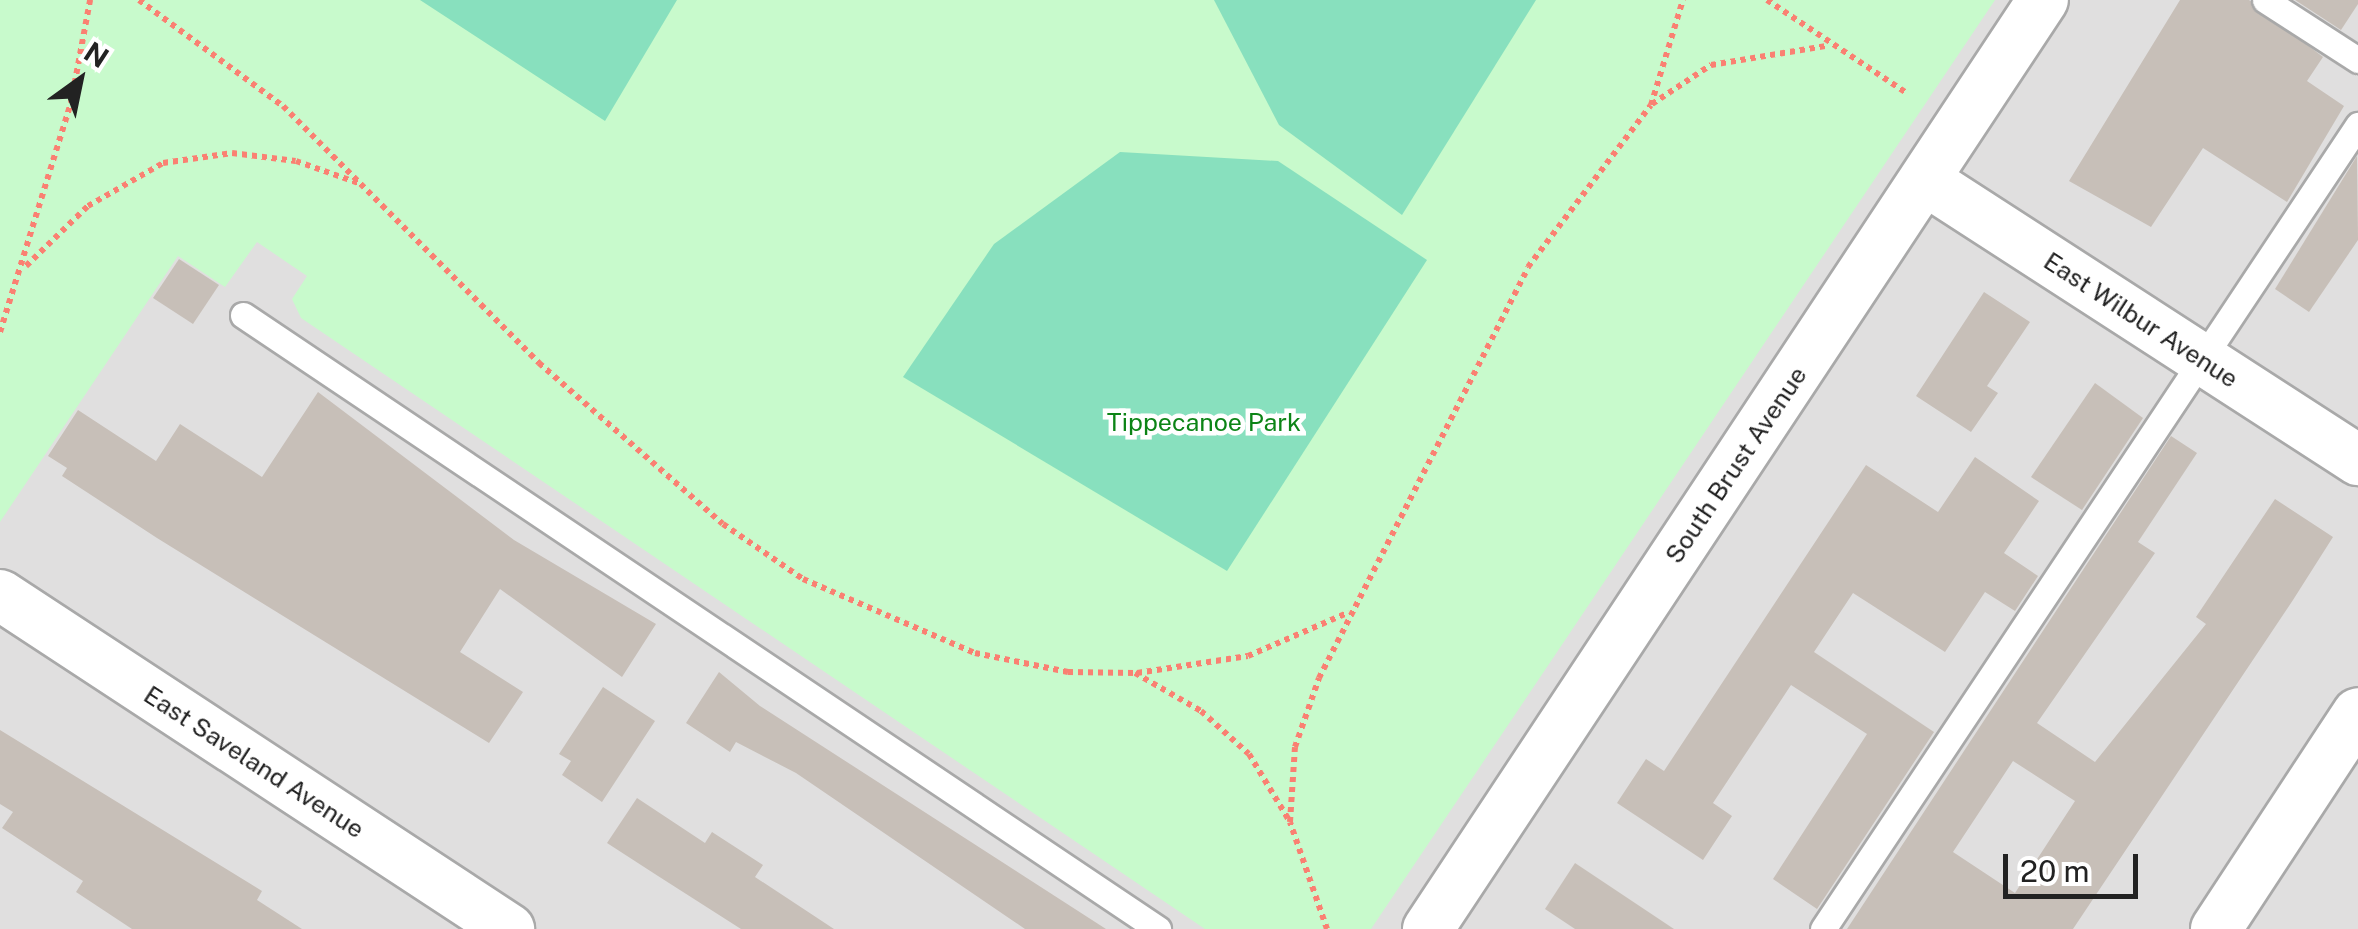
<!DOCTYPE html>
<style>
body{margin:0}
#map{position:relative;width:2358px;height:929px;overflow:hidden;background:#f2efe9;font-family:"Public Sans",sans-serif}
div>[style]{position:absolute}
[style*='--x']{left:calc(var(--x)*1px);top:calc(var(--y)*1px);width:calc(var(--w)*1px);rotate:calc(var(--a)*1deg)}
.residential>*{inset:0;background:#e0dfdf}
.park>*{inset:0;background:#c8facc}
.pitch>*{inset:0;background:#88e0be}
.building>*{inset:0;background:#c7bfb8}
.path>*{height:6px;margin-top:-3px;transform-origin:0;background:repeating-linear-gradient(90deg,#fa8072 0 5px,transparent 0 10px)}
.roads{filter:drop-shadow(2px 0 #a9a9a9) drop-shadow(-2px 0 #a9a9a9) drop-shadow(0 2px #a9a9a9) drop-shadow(0 -2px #a9a9a9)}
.service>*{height:25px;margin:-12.5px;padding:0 12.5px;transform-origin:12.5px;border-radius:12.5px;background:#fff}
.minor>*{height:50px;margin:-25px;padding:0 25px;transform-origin:25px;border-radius:25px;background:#fff}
span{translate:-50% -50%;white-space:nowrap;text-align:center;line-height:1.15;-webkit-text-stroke:9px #fff;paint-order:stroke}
.street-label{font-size:25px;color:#222}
.park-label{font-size:25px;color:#0c8416}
.north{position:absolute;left:30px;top:30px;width:100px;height:100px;-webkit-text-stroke:8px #fff;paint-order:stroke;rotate:33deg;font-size:28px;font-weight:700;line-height:40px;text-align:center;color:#222}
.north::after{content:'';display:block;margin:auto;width:35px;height:45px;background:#222;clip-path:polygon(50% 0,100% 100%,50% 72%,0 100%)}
.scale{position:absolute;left:2003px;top:854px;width:135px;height:45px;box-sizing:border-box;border:5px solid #222;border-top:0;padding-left:12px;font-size:30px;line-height:35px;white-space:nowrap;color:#222;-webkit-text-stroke:8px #fff;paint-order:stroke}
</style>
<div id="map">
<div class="residential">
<i style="clip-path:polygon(0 0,2358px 0,2358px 929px,0 929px)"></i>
</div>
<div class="park">
<i style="clip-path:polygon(0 0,1995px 0,1371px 929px,1205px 929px,301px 318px,292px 299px,307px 276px,257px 242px,225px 287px,178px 256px,0 522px)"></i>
</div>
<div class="pitch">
<i style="clip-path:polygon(420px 0,677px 0,605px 121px)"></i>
<i style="clip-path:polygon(1214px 0,1536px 0,1402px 215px,1279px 125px)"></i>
<i style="clip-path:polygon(1120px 152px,1278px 161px,1427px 260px,1227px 571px,903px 377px,994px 244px)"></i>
</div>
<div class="building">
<i style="clip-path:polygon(2180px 0,2249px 0,2323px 57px,2307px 81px,2344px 106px,2287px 202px,2203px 148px,2151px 227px,2069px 181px)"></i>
<i style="clip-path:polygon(2295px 0,2358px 0,2358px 4px,2341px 30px)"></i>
<i style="clip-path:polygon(2357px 156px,2358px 240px,2309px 312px,2275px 289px)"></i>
<i style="clip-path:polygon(179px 259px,219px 285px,193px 324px,153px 298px)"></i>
<i style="clip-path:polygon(1984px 292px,2030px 322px,1987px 386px,1998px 393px,1971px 432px,1916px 396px)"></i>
<i style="clip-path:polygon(2095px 383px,2143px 418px,2082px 510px,2031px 477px)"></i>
<i style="clip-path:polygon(318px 392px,514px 540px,656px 624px,622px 677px,500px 589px,460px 652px,523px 692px,489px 743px,157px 538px,62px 476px,67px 468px,48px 456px,78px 410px,156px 461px,180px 424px,262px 477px)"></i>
<i style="clip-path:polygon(evenodd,2171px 436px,2197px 453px,2138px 542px,2155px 553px,2037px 723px,2095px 762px,2206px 624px,2196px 617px,2275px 499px,2333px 537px,2293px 600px,2073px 929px,1847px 929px,2171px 436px,2013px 761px,2075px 801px,2015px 893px,1953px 852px,2013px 761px)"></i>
<i style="clip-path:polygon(1975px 457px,2039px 501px,2004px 553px,2038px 576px,2015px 611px,1985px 592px,1945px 652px,1853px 593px,1814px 652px,1934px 732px,1817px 909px,1773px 879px,1867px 734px,1791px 685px,1713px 803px,1732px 816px,1703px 860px,1617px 803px,1646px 759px,1664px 771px,1866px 465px,1938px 512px)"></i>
<i style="clip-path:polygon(719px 672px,760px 706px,1106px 929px,1025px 929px,796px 773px,736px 742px,730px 752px,686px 723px)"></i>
<i style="clip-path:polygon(603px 687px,655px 721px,602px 802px,562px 775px,571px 761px,559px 754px)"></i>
<i style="clip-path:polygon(0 730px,262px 891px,257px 900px,302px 929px,132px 929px,76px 892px,83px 881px,2px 828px,13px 812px,0 804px)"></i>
<i style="clip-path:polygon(637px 798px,705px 843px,712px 832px,763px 865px,755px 877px,834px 929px,741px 929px,658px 876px,607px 843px)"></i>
<i style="clip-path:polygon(1575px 863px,1674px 929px,1575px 929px,1545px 909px)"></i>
</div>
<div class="path">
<i style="--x:139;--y:0;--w:179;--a:36.4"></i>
<i style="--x:283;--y:106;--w:363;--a:45.1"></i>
<i style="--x:539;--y:363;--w:244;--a:41.2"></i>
<i style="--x:723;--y:524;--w:97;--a:34.5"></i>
<i style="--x:803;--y:579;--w:187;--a:23.3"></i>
<i style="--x:975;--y:653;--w:95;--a:11.5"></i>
<i style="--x:1068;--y:672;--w:67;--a:0.9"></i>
<i style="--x:1135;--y:673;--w:76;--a:29.9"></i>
<i style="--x:1201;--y:711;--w:64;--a:41.9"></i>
<i style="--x:1249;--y:754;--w:79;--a:58.9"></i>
<i style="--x:1767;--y:0;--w:166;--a:33.7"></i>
<i style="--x:1652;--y:104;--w:71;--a:-33.5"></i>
<i style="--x:1711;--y:65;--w:117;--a:-9.4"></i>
<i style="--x:26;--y:266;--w:86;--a:-44.1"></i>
<i style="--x:88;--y:206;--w:86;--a:-29.8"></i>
<i style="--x:163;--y:163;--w:70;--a:-8.2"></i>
<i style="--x:232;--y:153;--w:64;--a:7.1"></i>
<i style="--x:296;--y:161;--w:66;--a:19.5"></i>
<i style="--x:0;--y:332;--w:240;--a:-72.8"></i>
<i style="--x:71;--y:103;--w:105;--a:-79.5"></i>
<i style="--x:1137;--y:673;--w:112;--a:-8.7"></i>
<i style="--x:1248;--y:656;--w:110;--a:-23.5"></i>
<i style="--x:1327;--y:929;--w:113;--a:-109.1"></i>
<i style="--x:1290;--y:822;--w:75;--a:-86.2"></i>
<i style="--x:1295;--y:747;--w:73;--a:-70.8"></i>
<i style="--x:1319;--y:678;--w:461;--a:-63"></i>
<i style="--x:1528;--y:267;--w:203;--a:-52.8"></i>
<i style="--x:1651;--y:105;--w:110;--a:-73.1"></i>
</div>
<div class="roads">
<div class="service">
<i style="--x:2265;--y:0;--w:111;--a:32.8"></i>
<i style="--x:243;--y:315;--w:1102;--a:33.86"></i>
<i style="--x:1823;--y:929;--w:966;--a:-56.36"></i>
</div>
<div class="minor">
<i style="--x:1925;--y:180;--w:516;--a:32.89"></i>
<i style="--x:0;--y:595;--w:609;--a:33.27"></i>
<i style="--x:1428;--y:929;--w:1114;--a:-56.5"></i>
<i style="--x:2216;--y:929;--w:258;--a:-56.7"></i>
</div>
</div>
<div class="street-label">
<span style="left:2141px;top:320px;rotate:33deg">East Wilbur Avenue</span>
<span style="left:1736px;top:465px;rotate:-56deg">South Brust Avenue</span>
<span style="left:254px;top:762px;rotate:33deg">East Saveland Avenue</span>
</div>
<div class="park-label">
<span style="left:1204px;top:422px">Tippecanoe Park</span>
</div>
<div class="north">N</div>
<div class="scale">20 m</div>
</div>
